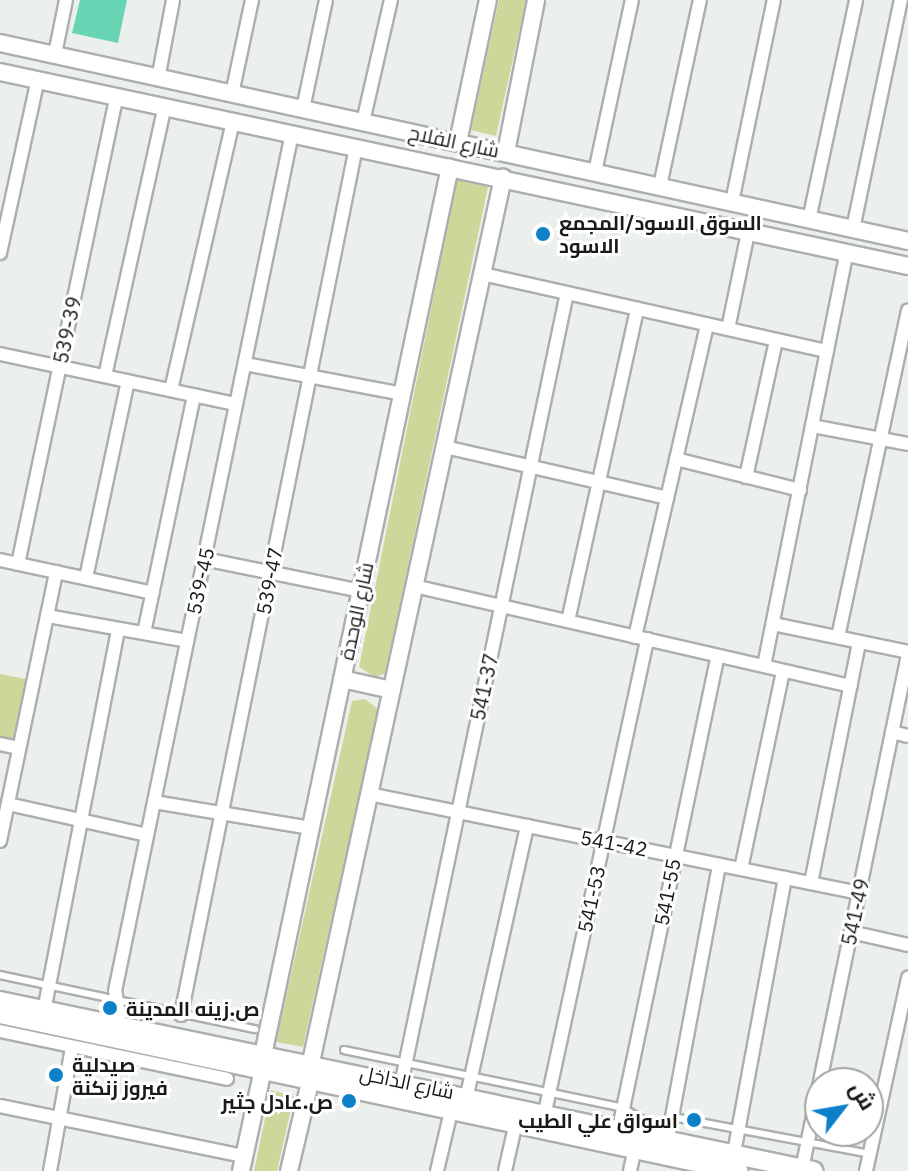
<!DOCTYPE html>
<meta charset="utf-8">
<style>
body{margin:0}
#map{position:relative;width:908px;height:1171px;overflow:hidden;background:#ecf0ed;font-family:"IBM Plex Sans",Cairo,sans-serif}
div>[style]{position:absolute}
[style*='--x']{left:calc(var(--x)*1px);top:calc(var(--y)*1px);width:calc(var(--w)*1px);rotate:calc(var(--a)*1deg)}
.green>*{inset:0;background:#ccd799}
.building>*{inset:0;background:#67d5b4}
.roads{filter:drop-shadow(2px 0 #acafad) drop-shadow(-2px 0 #acafad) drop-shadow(0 2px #acafad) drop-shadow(0 -2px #acafad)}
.lane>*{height:6px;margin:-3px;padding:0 3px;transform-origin:3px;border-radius:3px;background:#fff}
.street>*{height:12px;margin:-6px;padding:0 6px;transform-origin:6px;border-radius:6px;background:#fff}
.secondary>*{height:16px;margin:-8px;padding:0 8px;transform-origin:8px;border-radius:8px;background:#fff}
.primary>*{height:18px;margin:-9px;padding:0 9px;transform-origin:9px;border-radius:9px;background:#fff}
.dots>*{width:22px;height:22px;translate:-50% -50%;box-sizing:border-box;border:4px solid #fff;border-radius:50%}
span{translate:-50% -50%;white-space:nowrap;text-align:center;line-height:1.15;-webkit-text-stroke:6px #fff;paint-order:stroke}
.street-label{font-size:20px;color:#191b1a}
.poi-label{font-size:20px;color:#191b1a;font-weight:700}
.left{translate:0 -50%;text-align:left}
.right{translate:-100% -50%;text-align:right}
.north{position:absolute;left:804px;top:1067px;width:80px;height:80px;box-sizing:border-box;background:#fff;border:2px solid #a3a4a3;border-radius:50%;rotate:59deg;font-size:22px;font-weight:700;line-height:32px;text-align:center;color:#191b1a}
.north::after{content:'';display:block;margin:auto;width:28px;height:36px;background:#0c80c9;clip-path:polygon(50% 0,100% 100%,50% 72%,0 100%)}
</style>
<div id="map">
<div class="green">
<i style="clip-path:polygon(499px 0,526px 0,496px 136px,471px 130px)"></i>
<i style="clip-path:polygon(457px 180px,488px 187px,385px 674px,374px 677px,359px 667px)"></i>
<i style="clip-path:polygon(0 674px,36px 681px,19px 748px,0 744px)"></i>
<i style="clip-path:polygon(365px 699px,378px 709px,303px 1047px,276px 1042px,352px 701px)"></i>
<i style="clip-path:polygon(271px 1090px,294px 1096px,277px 1171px,254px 1171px)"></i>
</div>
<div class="building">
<i style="clip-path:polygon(80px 0,127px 0,118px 43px,72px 33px)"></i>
</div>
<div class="roads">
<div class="lane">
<i style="--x:0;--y:975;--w:261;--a:12"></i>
<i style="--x:344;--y:1050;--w:285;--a:11.7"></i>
<i style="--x:623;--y:1108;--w:26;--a:31"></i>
<i style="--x:645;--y:1121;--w:14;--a:69"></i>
<i style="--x:673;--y:1117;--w:200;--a:10.6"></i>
</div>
<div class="street">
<i style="--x:55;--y:54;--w:55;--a:-78.5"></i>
<i style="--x:158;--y:79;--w:80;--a:-79.2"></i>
<i style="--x:232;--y:94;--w:96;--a:-78"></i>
<i style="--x:303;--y:109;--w:111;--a:-78.1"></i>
<i style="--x:363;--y:122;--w:125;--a:-77.1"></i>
<i style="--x:595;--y:172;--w:176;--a:-77.9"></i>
<i style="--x:660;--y:186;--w:190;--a:-77.9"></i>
<i style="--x:732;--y:202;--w:206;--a:-78.3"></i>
<i style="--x:809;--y:220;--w:225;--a:-77.9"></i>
<i style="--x:853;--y:229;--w:234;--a:-78.2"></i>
<i style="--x:0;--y:253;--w:178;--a:-77.7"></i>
<i style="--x:482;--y:274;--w:353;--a:12.6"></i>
<i style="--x:728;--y:329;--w:99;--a:-78.3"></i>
<i style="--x:0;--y:354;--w:241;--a:12"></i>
<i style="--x:245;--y:364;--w:160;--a:10.8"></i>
<i style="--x:105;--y:376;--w:277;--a:-77.5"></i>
<i style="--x:171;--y:390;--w:276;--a:-77"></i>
<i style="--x:812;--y:426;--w:98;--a:10.6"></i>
<i style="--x:445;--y:447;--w:228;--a:12.9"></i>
<i style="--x:676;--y:459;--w:128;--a:14"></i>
<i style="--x:746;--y:477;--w:140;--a:-77.6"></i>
<i style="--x:204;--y:559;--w:160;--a:11.5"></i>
<i style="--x:0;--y:560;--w:156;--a:12.2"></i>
<i style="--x:18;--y:564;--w:478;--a:-78.1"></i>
<i style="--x:86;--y:578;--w:201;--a:-78"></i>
<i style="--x:414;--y:586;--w:448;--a:12.9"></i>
<i style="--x:47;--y:616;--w:142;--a:10.1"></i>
<i style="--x:568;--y:621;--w:320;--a:-77.5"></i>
<i style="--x:773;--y:624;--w:138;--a:11.7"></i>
<i style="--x:144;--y:633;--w:243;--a:-78.1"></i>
<i style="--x:635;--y:637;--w:321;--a:-77"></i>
<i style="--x:838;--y:637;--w:334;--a:-77.9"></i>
<i style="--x:764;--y:666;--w:422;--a:-78.7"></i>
<i style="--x:892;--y:732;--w:16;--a:14"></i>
<i style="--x:0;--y:744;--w:19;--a:12"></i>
<i style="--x:369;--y:794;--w:500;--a:11.4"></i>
<i style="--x:154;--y:802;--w:159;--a:9.4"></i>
<i style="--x:8;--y:804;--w:142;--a:12.6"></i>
<i style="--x:0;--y:841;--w:275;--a:-78.2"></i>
<i style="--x:741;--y:869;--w:202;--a:-78"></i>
<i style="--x:811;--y:883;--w:246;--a:-78.7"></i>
<i style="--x:851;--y:932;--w:58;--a:12.8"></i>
<i style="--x:44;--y:1011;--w:389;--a:-79"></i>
<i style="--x:181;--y:1015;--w:885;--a:-78.6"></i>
<i style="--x:121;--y:1027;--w:36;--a:-99"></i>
<i style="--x:115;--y:991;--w:876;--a:-78.34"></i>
<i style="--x:0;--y:1031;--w:232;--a:11.9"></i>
<i style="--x:402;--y:1080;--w:804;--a:-78.16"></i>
<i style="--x:467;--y:1095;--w:276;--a:-77.4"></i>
<i style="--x:0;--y:1106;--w:249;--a:11.6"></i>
<i style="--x:545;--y:1112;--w:484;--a:-77.8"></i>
<i style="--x:619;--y:1128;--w:482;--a:-78.2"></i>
<i style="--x:668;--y:1138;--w:278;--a:-79.4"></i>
<i style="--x:734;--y:1153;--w:280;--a:-79.5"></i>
<i style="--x:802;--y:1169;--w:525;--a:-78.35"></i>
<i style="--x:50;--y:1171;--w:126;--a:-79.9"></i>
<i style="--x:437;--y:1171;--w:66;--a:-76.8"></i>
<i style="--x:505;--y:1171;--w:50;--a:-77.3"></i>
<i style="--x:630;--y:1171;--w:25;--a:-78"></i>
<i style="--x:866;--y:1171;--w:198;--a:-77.7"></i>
</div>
<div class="secondary">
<i style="--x:0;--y:43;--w:929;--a:12.3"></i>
<i style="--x:0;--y:72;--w:928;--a:12.06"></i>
<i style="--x:458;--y:142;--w:145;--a:-78.1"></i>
<i style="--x:506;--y:152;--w:155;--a:-78.8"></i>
<i style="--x:342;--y:679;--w:51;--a:12.4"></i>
<i style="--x:263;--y:1055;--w:907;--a:-78.11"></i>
<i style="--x:311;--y:1062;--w:905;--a:-77.75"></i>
<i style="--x:241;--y:1171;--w:104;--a:-77.8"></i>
<i style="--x:289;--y:1171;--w:96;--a:-76.7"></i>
</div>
<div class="primary">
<i style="--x:0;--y:1001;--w:831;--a:11.81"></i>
<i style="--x:0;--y:1014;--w:755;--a:12.01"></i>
</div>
</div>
<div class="dots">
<i style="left:543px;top:234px;background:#0c80c9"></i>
<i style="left:110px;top:1008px;background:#0c80c9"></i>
<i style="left:56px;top:1075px;background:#0c80c9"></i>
<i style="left:349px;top:1101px;background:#0c80c9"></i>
<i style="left:694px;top:1120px;background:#0c80c9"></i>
</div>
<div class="street-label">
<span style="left:454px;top:141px;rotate:12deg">شارع الفلاح</span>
<span style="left:67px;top:330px;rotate:-78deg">539-39</span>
<span style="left:200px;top:581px;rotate:-78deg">539-45</span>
<span style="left:269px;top:581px;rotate:-79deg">539-47</span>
<span style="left:356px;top:611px;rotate:-78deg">شارع الوحدة</span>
<span style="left:484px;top:687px;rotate:-78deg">541-37</span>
<span style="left:614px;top:843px;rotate:11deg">541-42</span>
<span style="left:667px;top:892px;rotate:-79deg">541-55</span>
<span style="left:591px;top:899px;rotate:-78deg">541-53</span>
<span style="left:855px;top:912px;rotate:-78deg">541-49</span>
<span style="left:407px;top:1082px;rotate:12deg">شارع الداخل</span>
</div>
<div class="poi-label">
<span class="left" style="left:559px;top:234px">السوق الاسود/المجمع<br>الاسود</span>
<span class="left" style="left:126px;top:1008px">ص.زينه المدينة</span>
<span class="left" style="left:72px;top:1076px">صيدلية<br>فيروز زنكنة</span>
<span class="right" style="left:333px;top:1101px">ص.عادل جثير</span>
<span class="right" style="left:678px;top:1120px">اسواق علي الطيب</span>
</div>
<div class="north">ش</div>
</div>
